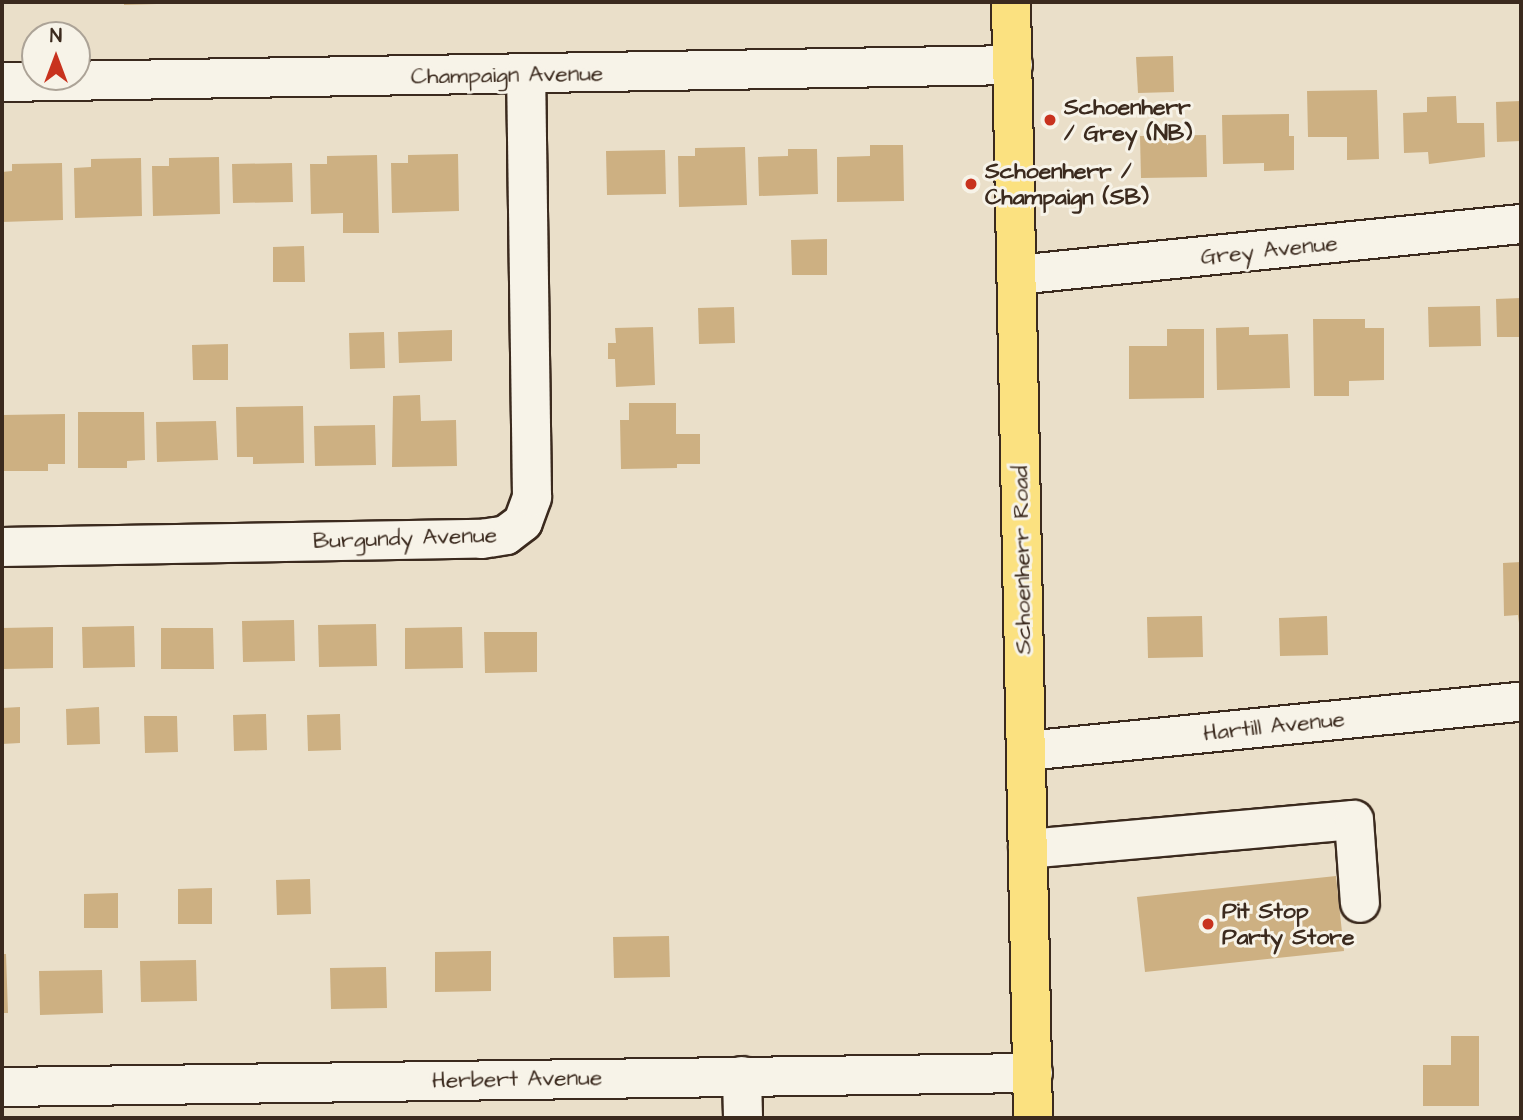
<!DOCTYPE html>
<style>
body{margin:0}
#map{position:relative;width:1523px;height:1120px;overflow:hidden;background:#eadfc9;font-family:"Architects Daughter",sans-serif}
div>[style]{position:absolute}
[style*='--x']{left:calc(var(--x)*1px);top:calc(var(--y)*1px);width:calc(var(--w)*1px);rotate:calc(var(--a)*1deg)}
.building>*{inset:0;background:#cdb082}
.roads{filter:drop-shadow(2px 0 #3b2a1e) drop-shadow(-2px 0 #3b2a1e) drop-shadow(0 2px #3b2a1e) drop-shadow(0 -2px #3b2a1e)}
.minor>*{height:38px;margin:-19px;padding:0 19px;transform-origin:19px;border-radius:19px;background:#f7f3e8}
.major>*{height:38px;margin:-19px;padding:0 19px;transform-origin:19px;border-radius:19px;background:#fbe180}
.dots>*{width:19px;height:19px;translate:-50% -50%;box-sizing:border-box;border:4px solid #f7f3e8;border-radius:50%}
span{translate:-50% -50%;white-space:nowrap;text-align:center;line-height:1.15;-webkit-text-stroke:6px #f7f3e8;paint-order:stroke}
.street-label{font-size:23px;color:#3b2a1e}
.poi-label{font-size:23px;color:#3b2a1e;font-weight:700}
.left{translate:0 -50%;text-align:left}
.frame{position:absolute;inset:0;border:4px solid #3b2a1e;pointer-events:none}
.north{position:absolute;left:21px;top:21px;width:70px;height:70px;box-sizing:border-box;background:#f7f3e8;border:2px solid #aca397;border-radius:50%;rotate:0deg;font-size:19px;font-weight:700;line-height:28px;text-align:center;color:#3b2a1e}
.north::after{content:'';display:block;margin:auto;width:24px;height:32px;background:#c8321e;clip-path:polygon(50% 0,100% 100%,50% 72%,0 100%)}
</style>
<div id="map">
<div class="building">
<i style="clip-path:polygon(124px 2px,157px 2px,157px 4px,124px 5px)"></i>
<i style="clip-path:polygon(1173px 56px,1174px 92px,1138px 93px,1136px 57px)"></i>
<i style="clip-path:polygon(1377px 90px,1379px 159px,1347px 160px,1347px 137px,1308px 137px,1307px 91px)"></i>
<i style="clip-path:polygon(1456px 96px,1457px 123px,1484px 123px,1485px 157px,1429px 164px,1428px 152px,1404px 153px,1403px 113px,1427px 112px,1427px 97px)"></i>
<i style="clip-path:polygon(1521px 101px,1521px 141px,1497px 142px,1496px 102px)"></i>
<i style="clip-path:polygon(1289px 114px,1289px 136px,1294px 136px,1294px 170px,1264px 171px,1264px 163px,1223px 164px,1222px 115px)"></i>
<i style="clip-path:polygon(1206px 135px,1207px 177px,1141px 178px,1140px 136px)"></i>
<i style="clip-path:polygon(870px 145px,903px 145px,904px 201px,837px 202px,837px 157px,870px 156px)"></i>
<i style="clip-path:polygon(745px 147px,747px 205px,679px 207px,678px 156px,695px 156px,695px 148px)"></i>
<i style="clip-path:polygon(788px 149px,817px 149px,818px 194px,759px 196px,758px 157px,788px 156px)"></i>
<i style="clip-path:polygon(665px 150px,666px 194px,607px 195px,606px 151px)"></i>
<i style="clip-path:polygon(458px 154px,459px 211px,392px 213px,391px 163px,408px 163px,408px 155px)"></i>
<i style="clip-path:polygon(377px 155px,379px 233px,343px 233px,343px 213px,311px 214px,310px 164px,327px 164px,327px 156px)"></i>
<i style="clip-path:polygon(219px 157px,220px 214px,153px 216px,152px 166px,169px 166px,169px 158px)"></i>
<i style="clip-path:polygon(141px 158px,142px 216px,75px 218px,74px 168px,91px 167px,91px 159px)"></i>
<i style="clip-path:polygon(62px 163px,63px 220px,2px 222px,2px 172px,12px 171px,12px 164px)"></i>
<i style="clip-path:polygon(292px 163px,293px 202px,233px 203px,232px 164px)"></i>
<i style="clip-path:polygon(827px 239px,827px 275px,792px 275px,791px 240px)"></i>
<i style="clip-path:polygon(304px 246px,305px 282px,273px 282px,273px 247px)"></i>
<i style="clip-path:polygon(1521px 298px,1521px 337px,1497px 337px,1496px 299px)"></i>
<i style="clip-path:polygon(1480px 306px,1481px 346px,1429px 347px,1428px 307px)"></i>
<i style="clip-path:polygon(734px 307px,735px 343px,699px 344px,698px 308px)"></i>
<i style="clip-path:polygon(1313px 319px,1365px 319px,1365px 328px,1384px 328px,1384px 380px,1349px 381px,1349px 396px,1314px 396px)"></i>
<i style="clip-path:polygon(653px 327px,655px 385px,616px 387px,615px 359px,608px 359px,608px 343px,616px 343px,615px 328px)"></i>
<i style="clip-path:polygon(1249px 327px,1249px 335px,1288px 334px,1290px 388px,1217px 390px,1216px 328px)"></i>
<i style="clip-path:polygon(1167px 329px,1204px 329px,1204px 398px,1129px 399px,1129px 346px,1167px 346px)"></i>
<i style="clip-path:polygon(452px 330px,452px 361px,399px 363px,398px 332px)"></i>
<i style="clip-path:polygon(384px 332px,385px 368px,350px 369px,349px 333px)"></i>
<i style="clip-path:polygon(228px 344px,228px 380px,193px 380px,192px 345px)"></i>
<i style="clip-path:polygon(420px 395px,421px 421px,456px 420px,457px 466px,392px 467px,393px 396px)"></i>
<i style="clip-path:polygon(629px 403px,676px 403px,676px 434px,700px 434px,700px 464px,677px 464px,677px 468px,621px 469px,620px 420px,629px 420px)"></i>
<i style="clip-path:polygon(303px 406px,304px 463px,253px 464px,253px 457px,237px 457px,236px 407px)"></i>
<i style="clip-path:polygon(78px 412px,144px 412px,145px 460px,127px 461px,127px 468px,78px 468px)"></i>
<i style="clip-path:polygon(65px 414px,65px 464px,48px 464px,48px 471px,2px 471px,2px 415px)"></i>
<i style="clip-path:polygon(216px 421px,218px 460px,157px 462px,156px 422px)"></i>
<i style="clip-path:polygon(375px 425px,376px 465px,315px 466px,314px 426px)"></i>
<i style="clip-path:polygon(1521px 562px,1521px 622px,1519px 623px,1518px 615px,1504px 616px,1503px 563px)"></i>
<i style="clip-path:polygon(1202px 616px,1203px 657px,1148px 658px,1147px 617px)"></i>
<i style="clip-path:polygon(1327px 616px,1328px 655px,1280px 656px,1279px 618px)"></i>
<i style="clip-path:polygon(294px 620px,295px 661px,243px 662px,242px 621px)"></i>
<i style="clip-path:polygon(376px 624px,377px 666px,319px 667px,318px 625px)"></i>
<i style="clip-path:polygon(134px 626px,135px 667px,83px 668px,82px 627px)"></i>
<i style="clip-path:polygon(53px 627px,53px 668px,2px 669px,2px 628px)"></i>
<i style="clip-path:polygon(462px 627px,463px 668px,405px 669px,405px 628px)"></i>
<i style="clip-path:polygon(161px 628px,213px 628px,214px 669px,161px 669px)"></i>
<i style="clip-path:polygon(484px 632px,537px 632px,537px 672px,485px 673px)"></i>
<i style="clip-path:polygon(20px 707px,20px 743px,2px 744px,2px 708px)"></i>
<i style="clip-path:polygon(99px 707px,100px 744px,67px 745px,66px 709px)"></i>
<i style="clip-path:polygon(266px 714px,267px 750px,234px 751px,233px 715px)"></i>
<i style="clip-path:polygon(340px 714px,341px 750px,308px 751px,307px 715px)"></i>
<i style="clip-path:polygon(144px 716px,177px 716px,178px 752px,145px 753px)"></i>
<i style="clip-path:polygon(1336px 876px,1344px 951px,1145px 972px,1137px 897px)"></i>
<i style="clip-path:polygon(310px 879px,311px 914px,277px 915px,276px 880px)"></i>
<i style="clip-path:polygon(212px 888px,212px 924px,178px 924px,178px 889px)"></i>
<i style="clip-path:polygon(118px 893px,118px 928px,84px 928px,84px 894px)"></i>
<i style="clip-path:polygon(669px 936px,670px 977px,614px 978px,613px 937px)"></i>
<i style="clip-path:polygon(491px 951px,491px 991px,435px 992px,435px 952px)"></i>
<i style="clip-path:polygon(2px 954px,6px 954px,8px 1013px,2px 1013px)"></i>
<i style="clip-path:polygon(196px 960px,197px 1001px,141px 1002px,140px 961px)"></i>
<i style="clip-path:polygon(386px 967px,387px 1008px,331px 1009px,330px 968px)"></i>
<i style="clip-path:polygon(102px 970px,103px 1013px,40px 1015px,39px 971px)"></i>
<i style="clip-path:polygon(1451px 1036px,1479px 1036px,1479px 1106px,1423px 1106px,1423px 1065px,1451px 1065px)"></i>
</div>
<div class="roads">
<div class="minor">
<i style="--x:2;--y:82;--w:1011;--a:-0.96"></i>
<i style="--x:1016;--y:275;--w:508;--a:-5.77"></i>
<i style="--x:2;--y:547;--w:480;--a:-1"></i>
<i style="--x:482;--y:539;--w:24;--a:-9"></i>
<i style="--x:506;--y:535;--w:21;--a:-37"></i>
<i style="--x:523;--y:522;--w:27;--a:-70"></i>
<i style="--x:532;--y:497;--w:423;--a:-90.8"></i>
<i style="--x:1026;--y:751;--w:497;--a:-5.7"></i>
<i style="--x:1028;--y:849;--w:327;--a:-5.1"></i>
<i style="--x:1354;--y:820;--w:83;--a:85.9"></i>
<i style="--x:742;--y:1076;--w:42;--a:88.6"></i>
<i style="--x:2;--y:1087;--w:1031;--a:-0.78"></i>
</div>
<div class="major">
<i style="--x:1011;--y:2;--w:1116;--a:88.87"></i>
</div>
</div>
<div class="dots">
<i style="left:1050px;top:120px;background:#c8321e"></i>
<i style="left:971px;top:184px;background:#c8321e"></i>
<i style="left:1208px;top:924px;background:#c8321e"></i>
</div>
<div class="street-label">
<span style="left:507px;top:75px;rotate:-1deg">Champaign Avenue</span>
<span style="left:1269px;top:250px;rotate:-6deg">Grey Avenue</span>
<span style="left:405px;top:538px;rotate:-2deg">Burgundy Avenue</span>
<span style="left:1022px;top:560px;rotate:-91deg">Schoenherr Road</span>
<span style="left:1274px;top:726px;rotate:-6deg">Hartill Avenue</span>
<span style="left:517px;top:1079px;rotate:-1deg">Herbert Avenue</span>
</div>
<div class="poi-label">
<span class="left" style="left:1064px;top:120px">Schoenherr<br>/ Grey (NB)</span>
<span class="left" style="left:985px;top:184px">Schoenherr /<br>Champaign (SB)</span>
<span class="left" style="left:1222px;top:924px">Pit Stop<br>Party Store</span>
</div>
<div class="frame"></div>
<div class="north">N</div>
</div>
